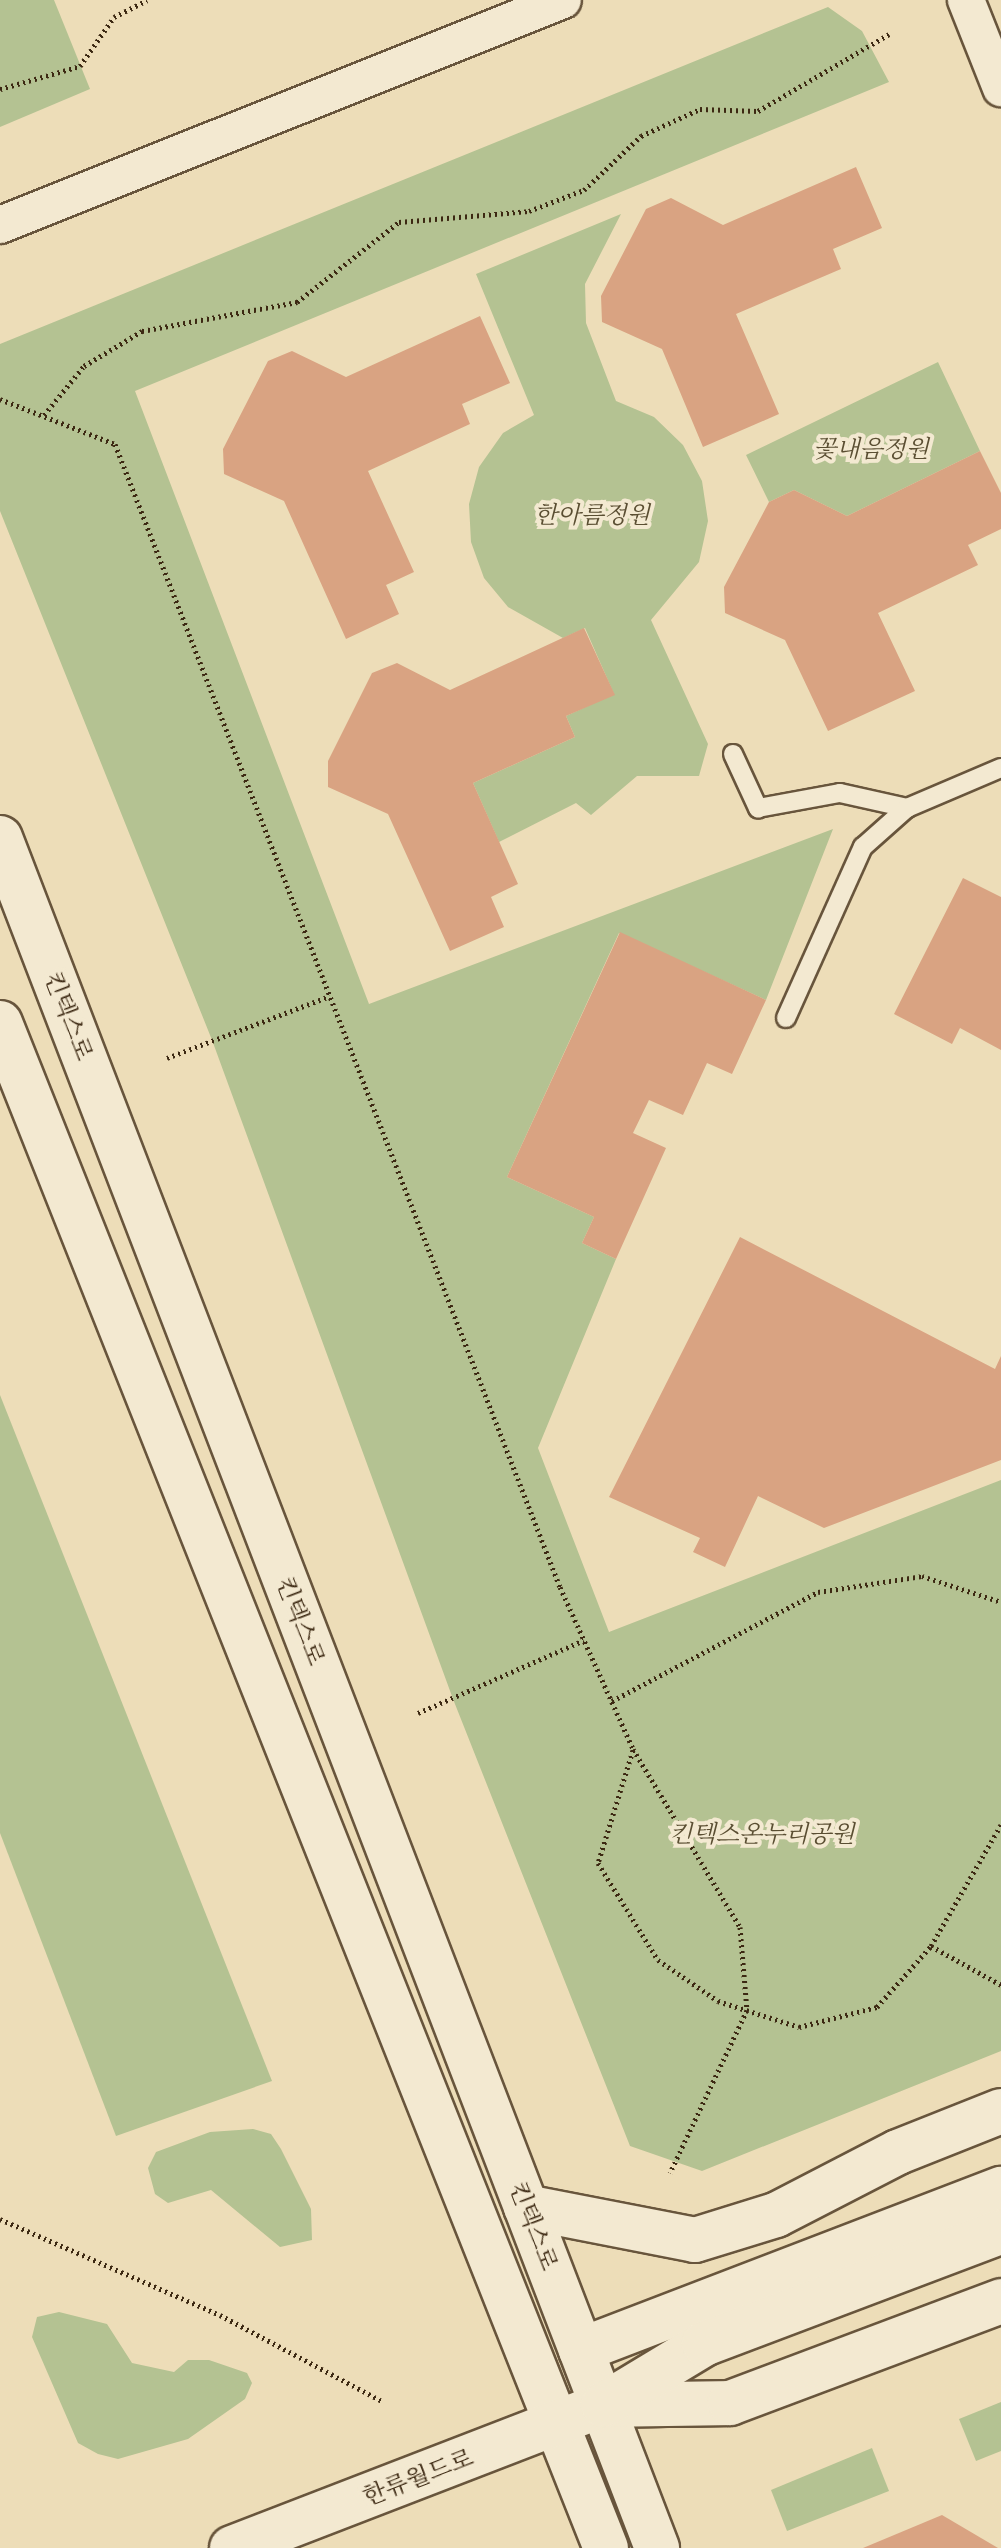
<!DOCTYPE html>
<meta charset="utf-8">
<style>
body{margin:0}
#map{position:relative;width:1001px;height:2548px;overflow:hidden;background:#edddb8;font-family:"Gentium Book Plus","Noto Serif KR",serif}
div>[style]{position:absolute}
[style*='--x']{left:calc(var(--x)*1px);top:calc(var(--y)*1px);width:calc(var(--w)*1px);rotate:calc(var(--a)*1deg)}
.green>*{inset:0;background:#b4c292}
.building>*{inset:0;background:#d9a382}
.path>*{height:5px;margin-top:-2.5px;transform-origin:0;background:repeating-linear-gradient(90deg,#3c2812 0 2px,transparent 0 6px)}
.roads{filter:drop-shadow(2px 0 #68553c) drop-shadow(-2px 0 #68553c) drop-shadow(0 2px #68553c) drop-shadow(0 -2px #68553c)}
.service>*{height:18px;margin:-9px;padding:0 9px;transform-origin:9px;border-radius:9px;background:#f3e9d1}
.minor>*{height:36px;margin:-18px;padding:0 18px;transform-origin:18px;border-radius:18px;background:#f3e9d1}
.secondary>*{height:44px;margin:-22px;padding:0 22px;transform-origin:22px;border-radius:22px;background:#f3e9d1}
span{translate:-50% -50%;white-space:nowrap;text-align:center;line-height:1.15;-webkit-text-stroke:8px #f3e9d1;paint-order:stroke}
.park-label{font-size:24px;color:#5a4e32;font-style:italic}
.street-label{font-size:24px;color:#3c2812}
</style>
<div id="map">
<div class="green">
<i style="clip-path:polygon(0 0,54px 0,90px 89px,0 127px)"></i>
<i style="clip-path:polygon(828px 7px,862px 31px,889px 82px,135px 391px,369px 1004px,833px 829px,766px 1000px,619px 933px,507px 1177px,594px 1217px,582px 1243px,616px 1259px,538px 1448px,609px 1632px,1001px 1480px,1001px 2051px,702px 2171px,630px 2146px,453px 1699px,212px 1040px,0 511px,0 344px)"></i>
<i style="clip-path:polygon(621px 214px,585px 284px,586px 323px,616px 401px,654px 417px,683px 445px,702px 481px,708px 521px,699px 562px,651px 620px,708px 744px,699px 776px,637px 776px,591px 815px,576px 803px,499px 842px,473px 783px,575px 737px,566px 716px,614px 694px,585px 628px,563px 638px,508px 607px,484px 578px,471px 542px,469px 504px,479px 467px,503px 433px,534px 415px,476px 274px)"></i>
<i style="clip-path:polygon(938px 362px,980px 451px,847px 516px,794px 490px,769px 502px,746px 455px)"></i>
<i style="clip-path:polygon(0 1395px,272px 2081px,116px 2136px,0 1833px)"></i>
<i style="clip-path:polygon(253px 2129px,271px 2134px,281px 2149px,311px 2209px,312px 2240px,280px 2247px,211px 2190px,168px 2203px,155px 2194px,148px 2168px,156px 2152px,210px 2132px)"></i>
<i style="clip-path:polygon(59px 2312px,107px 2324px,132px 2363px,174px 2372px,188px 2360px,209px 2360px,247px 2373px,252px 2383px,245px 2399px,188px 2439px,118px 2459px,98px 2454px,78px 2443px,32px 2337px,37px 2317px)"></i>
<i style="clip-path:polygon(1001px 2402px,1001px 2451px,976px 2461px,959px 2419px)"></i>
<i style="clip-path:polygon(872px 2448px,889px 2491px,787px 2531px,771px 2490px)"></i>
</div>
<div class="building">
<i style="clip-path:polygon(856px 167px,882px 228px,833px 249px,841px 269px,736px 314px,779px 414px,703px 447px,662px 349px,602px 322px,601px 296px,646px 209px,671px 198px,723px 225px)"></i>
<i style="clip-path:polygon(480px 316px,510px 383px,462px 404px,470px 424px,368px 471px,414px 572px,386px 585px,399px 614px,346px 639px,284px 501px,224px 474px,223px 449px,268px 361px,292px 351px,346px 377px)"></i>
<i style="clip-path:polygon(980px 451px,1001px 493px,1001px 529px,968px 545px,978px 565px,878px 613px,915px 691px,828px 731px,785px 640px,725px 613px,724px 587px,769px 502px,794px 490px,847px 516px)"></i>
<i style="clip-path:polygon(584px 628px,615px 695px,566px 716px,575px 737px,473px 783px,518px 884px,491px 897px,504px 927px,450px 951px,388px 814px,328px 787px,328px 761px,372px 673px,397px 663px,450px 690px)"></i>
<i style="clip-path:polygon(963px 878px,1001px 897px,1001px 1050px,960px 1028px,952px 1044px,894px 1014px)"></i>
<i style="clip-path:polygon(620px 932px,766px 1000px,732px 1074px,707px 1063px,683px 1115px,649px 1100px,633px 1133px,666px 1148px,616px 1259px,582px 1243px,594px 1217px,507px 1177px)"></i>
<i style="clip-path:polygon(740px 1237px,995px 1369px,1001px 1356px,1001px 1460px,824px 1528px,758px 1496px,725px 1567px,693px 1552px,700px 1538px,609px 1497px)"></i>
<i style="clip-path:polygon(942px 2515px,998px 2548px,863px 2548px)"></i>
</div>
<div class="path">
<i style="--x:0;--y:89;--w:83;--a:-16"></i>
<i style="--x:80;--y:66;--w:60;--a:-55.2"></i>
<i style="--x:114;--y:17;--w:37;--a:-27"></i>
<i style="--x:0;--y:399;--w:123;--a:21.4"></i>
<i style="--x:115;--y:444;--w:1227;--a:68.73"></i>
<i style="--x:560;--y:1587;--w:178;--a:65.7"></i>
<i style="--x:633;--y:1749;--w:208;--a:59"></i>
<i style="--x:740;--y:1927;--w:83;--a:85.2"></i>
<i style="--x:747;--y:2010;--w:180;--a:115.3"></i>
<i style="--x:44;--y:415;--w:63;--a:-50.8"></i>
<i style="--x:84;--y:366;--w:68;--a:-31.1"></i>
<i style="--x:142;--y:331;--w:158;--a:-10.6"></i>
<i style="--x:297;--y:302;--w:130;--a:-38.1"></i>
<i style="--x:399;--y:222;--w:130;--a:-4.8"></i>
<i style="--x:529;--y:211;--w:59;--a:-20.9"></i>
<i style="--x:584;--y:190;--w:79;--a:-43.5"></i>
<i style="--x:641;--y:136;--w:65;--a:-24.6"></i>
<i style="--x:700;--y:109;--w:58;--a:2"></i>
<i style="--x:758;--y:111;--w:152;--a:-30.4"></i>
<i style="--x:167;--y:1058;--w:174;--a:-20.8"></i>
<i style="--x:612;--y:1701;--w:233;--a:-27.9"></i>
<i style="--x:818;--y:1592;--w:105;--a:-8.7"></i>
<i style="--x:922;--y:1576;--w:83;--a:18.2"></i>
<i style="--x:418;--y:1713;--w:181;--a:-23.7"></i>
<i style="--x:633;--y:1750;--w:118;--a:107.2"></i>
<i style="--x:598;--y:1863;--w:114;--a:58.3"></i>
<i style="--x:658;--y:1960;--w:73;--a:34.3"></i>
<i style="--x:718;--y:2001;--w:85;--a:17.8"></i>
<i style="--x:799;--y:2027;--w:81;--a:-14.4"></i>
<i style="--x:877;--y:2007;--w:81;--a:-48.5"></i>
<i style="--x:931;--y:1946;--w:140;--a:-60"></i>
<i style="--x:931;--y:1946;--w:80;--a:29.1"></i>
<i style="--x:0;--y:2219;--w:240;--a:23.6"></i>
<i style="--x:220;--y:2315;--w:183;--a:28"></i>
</div>
<div class="roads">
<div class="service">
<i style="--x:733;--y:754;--w:60;--a:65.2"></i>
<i style="--x:758;--y:808;--w:83;--a:-10.4"></i>
<i style="--x:840;--y:793;--w:69;--a:12.6"></i>
<i style="--x:786;--y:1018;--w:188;--a:-65.8"></i>
<i style="--x:863;--y:847;--w:59;--a:-41.6"></i>
<i style="--x:907;--y:808;--w:102;--a:-23.1"></i>
</div>
<div class="minor">
<i style="--x:966;--y:0;--w:95;--a:68.3"></i>
<i style="--x:0;--y:225;--w:606;--a:-21.78"></i>
</div>
<div class="secondary">
<i style="--x:0;--y:838;--w:1832;--a:68.98"></i>
<i style="--x:0;--y:1023;--w:1641;--a:68.33"></i>
<i style="--x:526;--y:2207;--w:172;--a:11"></i>
<i style="--x:695;--y:2240;--w:85;--a:-17.2"></i>
<i style="--x:776;--y:2215;--w:137;--a:-27.3"></i>
<i style="--x:898;--y:2152;--w:111;--a:-21.7"></i>
<i style="--x:581;--y:2350;--w:450;--a:-21"></i>
<i style="--x:605;--y:2405;--w:125;--a:-0.9"></i>
<i style="--x:730;--y:2403;--w:290;--a:-20.6"></i>
<i style="--x:232;--y:2548;--w:398;--a:-21.1"></i>
<i style="--x:603;--y:2405;--w:118;--a:-31.1"></i>
<i style="--x:704;--y:2344;--w:317;--a:-20.7"></i>
</div>
</div>
<div class="park-label">
<span style="left:871px;top:449px">꽃내음정원</span>
<span style="left:592px;top:515px">한아름정원</span>
<span style="left:762px;top:1834px">킨텍스온누리공원</span>
</div>
<div class="street-label">
<span style="left:69px;top:1016px;rotate:69deg">킨텍스로</span>
<span style="left:301px;top:1621px;rotate:69deg">킨텍스로</span>
<span style="left:534px;top:2226px;rotate:69deg">킨텍스로</span>
<span style="left:418px;top:2477px;rotate:-21deg">한류월드로</span>
</div>
</div>
